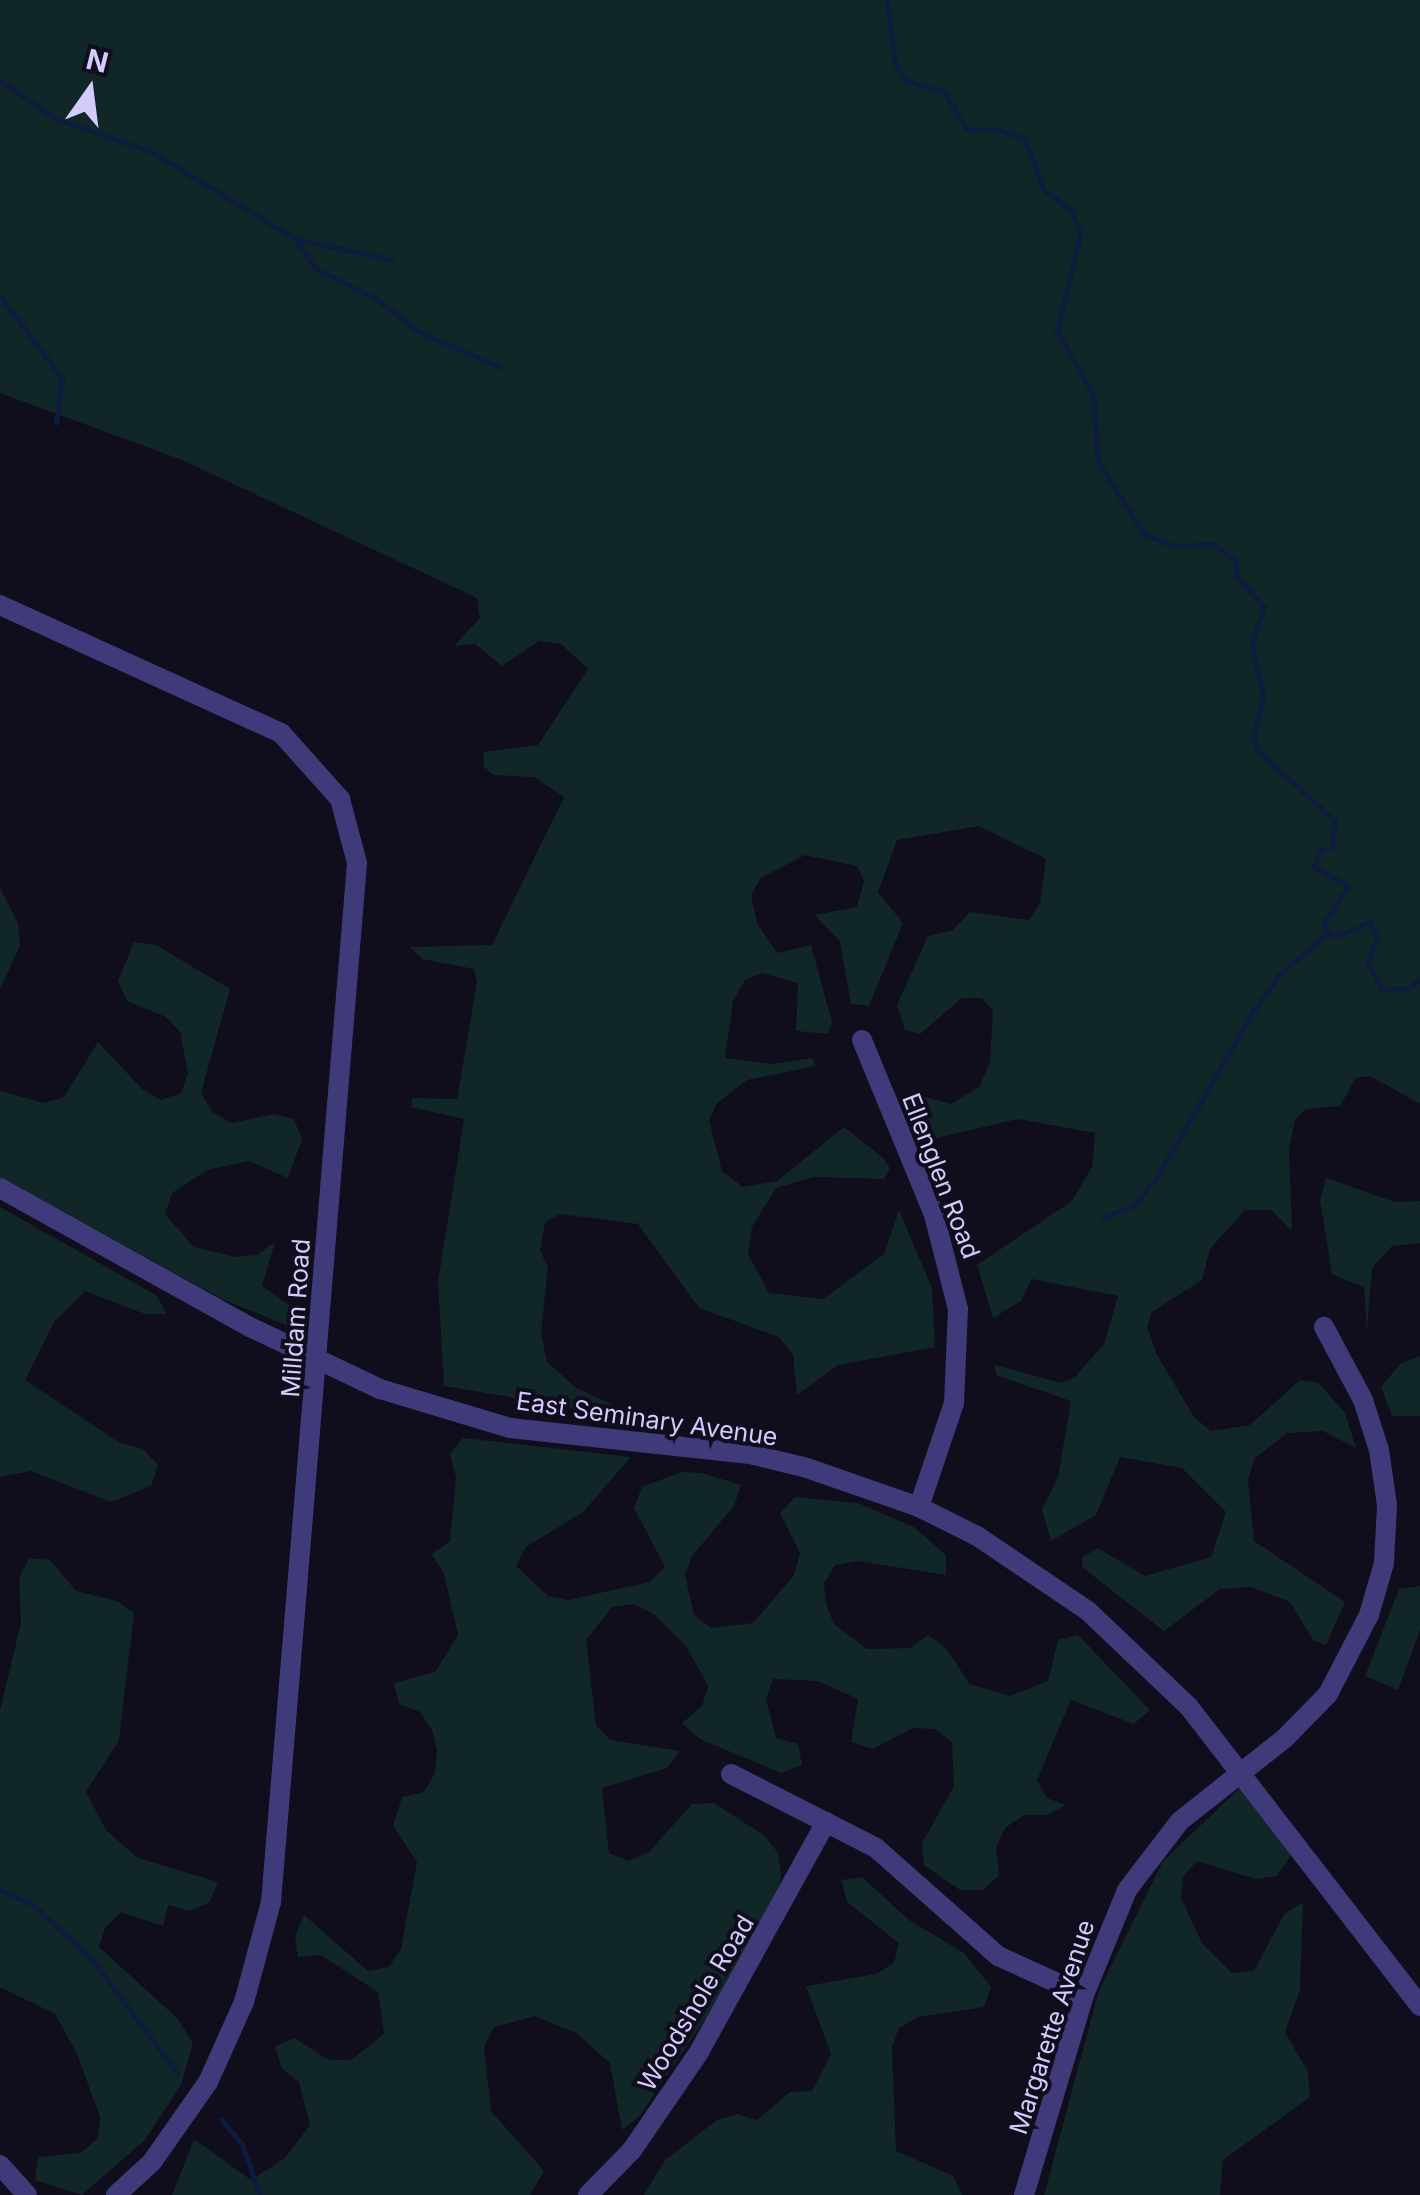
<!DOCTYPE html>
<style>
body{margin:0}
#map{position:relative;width:1420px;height:2195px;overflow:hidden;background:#100d1d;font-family:Inter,sans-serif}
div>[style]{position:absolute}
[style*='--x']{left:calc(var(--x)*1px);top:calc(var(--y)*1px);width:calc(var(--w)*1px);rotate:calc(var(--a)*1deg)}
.green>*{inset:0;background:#102627}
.stream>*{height:5px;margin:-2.5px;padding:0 2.5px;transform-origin:2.5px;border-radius:2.5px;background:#0d1c3c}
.minor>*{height:20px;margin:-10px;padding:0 10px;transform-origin:10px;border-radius:10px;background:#3f3a7a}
span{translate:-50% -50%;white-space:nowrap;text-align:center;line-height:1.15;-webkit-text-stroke:8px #100d1d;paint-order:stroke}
.street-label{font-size:25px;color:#d3cbfc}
.north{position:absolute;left:40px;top:40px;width:100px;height:100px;-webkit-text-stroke:8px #100d1d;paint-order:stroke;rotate:14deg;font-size:28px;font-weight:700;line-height:40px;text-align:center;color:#d3cbfc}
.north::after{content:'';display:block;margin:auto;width:35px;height:45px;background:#d3cbfc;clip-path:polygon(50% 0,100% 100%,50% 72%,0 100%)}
</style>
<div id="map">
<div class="green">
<i style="clip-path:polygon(0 0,1420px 0,1420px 1104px,1370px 1076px,1356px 1078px,1340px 1106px,1306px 1109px,1295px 1119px,1289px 1150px,1292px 1231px,1271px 1210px,1245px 1210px,1210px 1249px,1202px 1280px,1152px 1312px,1147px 1326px,1156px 1353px,1194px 1417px,1211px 1431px,1250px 1425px,1300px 1380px,1319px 1383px,1345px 1413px,1356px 1448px,1323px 1431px,1287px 1433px,1254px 1459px,1248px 1480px,1254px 1541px,1345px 1602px,1326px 1645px,1313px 1640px,1290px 1602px,1251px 1587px,1220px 1589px,1164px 1631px,1082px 1567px,1082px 1557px,1098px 1548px,1145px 1576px,1211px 1557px,1226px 1512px,1182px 1468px,1120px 1457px,1096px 1515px,1051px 1541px,1042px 1509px,1058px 1477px,1071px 1401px,996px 1375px,995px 1365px,1062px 1383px,1075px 1377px,1104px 1344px,1118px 1296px,1032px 1279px,1021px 1301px,993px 1318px,977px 1265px,1072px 1201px,1092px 1167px,1095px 1133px,1018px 1119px,936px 1138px,915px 1094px,951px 1104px,979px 1087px,990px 1062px,993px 1011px,982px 998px,962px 998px,920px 1034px,905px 1030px,897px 1005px,928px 936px,953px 930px,970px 912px,1029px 920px,1040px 903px,1046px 859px,979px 826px,897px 840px,878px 892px,903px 923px,869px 1006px,851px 1004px,840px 941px,814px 915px,857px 907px,864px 881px,857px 866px,805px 855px,761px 878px,751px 895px,757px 923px,777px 953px,811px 945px,832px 1022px,828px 1034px,796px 1031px,798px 983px,762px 973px,745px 980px,733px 1001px,725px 1058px,771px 1064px,812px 1058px,816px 1066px,747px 1080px,717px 1103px,709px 1120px,722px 1171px,743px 1187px,777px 1181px,844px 1127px,883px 1158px,890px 1168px,884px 1179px,813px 1177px,776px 1188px,752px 1227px,748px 1254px,769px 1293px,823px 1299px,884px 1254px,899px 1210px,932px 1288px,935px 1347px,838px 1365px,797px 1395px,793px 1355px,779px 1337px,699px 1308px,638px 1224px,560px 1214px,545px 1222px,540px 1250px,548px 1268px,541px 1332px,547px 1362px,575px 1387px,642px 1419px,444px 1386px,438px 1282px,464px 1119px,411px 1107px,412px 1098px,457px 1099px,477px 982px,474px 969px,422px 959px,410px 947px,492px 945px,564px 797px,534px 777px,494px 775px,484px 767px,483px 752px,538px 745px,588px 669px,561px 644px,539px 641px,502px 666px,475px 644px,454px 646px,480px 618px,477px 598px,182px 460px,0 393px)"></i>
<i style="clip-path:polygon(0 888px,18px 923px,20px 946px,0 989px)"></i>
<i style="clip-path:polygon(134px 942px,156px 945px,230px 989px,201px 1093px,212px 1112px,232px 1123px,273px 1114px,294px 1119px,302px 1139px,288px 1178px,249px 1161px,207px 1170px,172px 1193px,165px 1214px,194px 1247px,236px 1257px,257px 1255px,275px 1242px,262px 1286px,297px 1311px,304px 1332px,222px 1299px,0 1177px,0 1091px,44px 1103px,64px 1097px,98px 1042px,142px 1089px,161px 1100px,181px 1093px,188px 1073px,180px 1032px,166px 1017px,127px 1001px,118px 981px)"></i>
<i style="clip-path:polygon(1326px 1178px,1395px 1202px,1420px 1201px,1420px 1243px,1392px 1246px,1372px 1268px,1367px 1331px,1364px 1287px,1332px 1274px,1320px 1200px)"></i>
<i style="clip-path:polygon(0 1207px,156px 1295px,167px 1314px,145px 1314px,85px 1291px,54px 1322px,25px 1380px,120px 1443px,143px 1449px,158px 1465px,151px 1486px,111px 1502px,31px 1471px,0 1477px)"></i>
<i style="clip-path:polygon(1420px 1356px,1420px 1416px,1392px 1416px,1381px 1387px,1400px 1364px)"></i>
<i style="clip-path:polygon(463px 1438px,631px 1457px,583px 1512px,526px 1547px,516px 1566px,548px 1596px,568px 1600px,650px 1582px,665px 1567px,634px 1508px,642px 1487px,681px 1472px,702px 1473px,741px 1485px,734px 1506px,692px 1556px,685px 1575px,694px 1615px,711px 1628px,753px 1623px,794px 1575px,800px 1553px,780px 1513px,795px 1497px,858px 1503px,914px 1527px,946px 1555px,946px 1575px,857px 1561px,835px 1565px,824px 1583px,826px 1604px,834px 1624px,867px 1649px,910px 1648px,928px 1635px,945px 1647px,970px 1684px,1010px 1696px,1048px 1681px,1058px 1640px,1078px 1635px,1150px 1710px,1134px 1724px,1071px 1700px,1037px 1780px,1047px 1798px,1066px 1805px,1047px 1815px,1024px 1815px,1005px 1828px,996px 1848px,999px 1876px,982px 1890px,960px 1890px,924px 1865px,922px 1843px,954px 1786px,952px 1742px,935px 1729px,913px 1728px,873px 1749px,851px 1742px,858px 1699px,818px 1681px,773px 1679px,766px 1699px,776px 1738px,798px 1744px,802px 1765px,781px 1773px,700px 1739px,682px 1723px,702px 1706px,708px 1686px,686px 1646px,654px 1614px,634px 1604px,612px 1607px,586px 1640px,596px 1725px,610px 1740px,680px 1751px,667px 1768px,602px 1788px,609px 1853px,629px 1861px,649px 1852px,692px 1804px,714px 1803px,765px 1836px,778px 1853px,781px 1874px,778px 1895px,713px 2007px,639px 2117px,622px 2130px,610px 2063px,576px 2033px,535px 2016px,494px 2027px,484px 2047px,491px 2111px,544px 2171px,530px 2195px,172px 2195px,194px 2139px,251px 2180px,285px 2158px,310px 2125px,299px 2082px,282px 2069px,275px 2047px,294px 2038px,329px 2060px,351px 2060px,384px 2034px,378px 1992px,321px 1955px,298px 1957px,295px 1936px,304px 1915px,368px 1971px,389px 1967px,401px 1949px,417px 1862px,393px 1826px,402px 1797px,424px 1792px,435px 1773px,437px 1751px,432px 1730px,420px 1712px,399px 1704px,394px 1683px,435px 1672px,458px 1635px,444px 1574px,432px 1554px,450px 1541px,456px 1477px,450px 1454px)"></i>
<i style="clip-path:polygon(29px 1558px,50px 1560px,76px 1591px,117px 1601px,134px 1613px,119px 1740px,86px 1792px,106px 1830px,138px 1858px,218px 1882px,210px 1902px,190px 1911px,168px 1905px,163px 1926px,121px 1912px,105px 1928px,99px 1947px,178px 2019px,193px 2043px,181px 2085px,145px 2140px,82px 2195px,35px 2180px,38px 2157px,81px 2153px,98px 2138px,100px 2117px,77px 2054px,55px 2014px,0 1987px,0 1710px,21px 1623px,19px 1579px)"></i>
<i style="clip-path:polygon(1420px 1586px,1420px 1630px,1398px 1690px,1365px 1676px,1399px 1589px)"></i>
<i style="clip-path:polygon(1240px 1788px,1292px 1834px,1290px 1857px,1277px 1876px,1256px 1879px,1197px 1861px,1183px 1877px,1181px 1898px,1202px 1943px,1232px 1973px,1254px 1971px,1284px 1914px,1303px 1902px,1300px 1990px,1285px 2032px,1308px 2072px,1310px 2097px,1223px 2160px,1220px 2195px,1044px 2195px,1099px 1990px,1163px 1861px)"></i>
<i style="clip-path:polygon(862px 1877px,909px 1920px,964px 1953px,991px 1987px,984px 2007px,918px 2017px,899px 2028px,892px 2047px,896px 2151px,953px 2176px,962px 2195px,644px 2195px,665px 2160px,717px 2120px,737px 2114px,757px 2120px,790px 2092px,812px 2091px,831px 2054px,806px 1986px,876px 1974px,894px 1963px,899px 1943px,847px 1902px,841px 1880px)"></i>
</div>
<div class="stream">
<i style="--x:887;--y:0;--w:64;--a:82.8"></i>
<i style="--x:895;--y:63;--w:21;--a:61"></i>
<i style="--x:905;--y:81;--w:40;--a:14.4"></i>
<i style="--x:944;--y:91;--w:45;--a:59.5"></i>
<i style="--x:967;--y:130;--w:29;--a:-2"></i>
<i style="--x:996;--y:129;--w:31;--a:19"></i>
<i style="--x:1025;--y:139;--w:53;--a:70.2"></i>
<i style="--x:1043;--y:189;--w:36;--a:37"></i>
<i style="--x:1072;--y:211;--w:24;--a:71"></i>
<i style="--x:1080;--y:234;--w:101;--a:103.2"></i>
<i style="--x:1057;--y:332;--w:72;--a:59.9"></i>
<i style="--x:1093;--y:394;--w:68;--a:85.8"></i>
<i style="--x:1098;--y:462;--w:85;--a:57.4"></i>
<i style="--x:1144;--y:534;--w:32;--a:22"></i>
<i style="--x:1174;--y:546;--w:39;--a:-3"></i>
<i style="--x:1213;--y:544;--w:27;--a:36"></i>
<i style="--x:1235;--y:560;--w:18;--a:81"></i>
<i style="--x:1238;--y:578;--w:39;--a:48"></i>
<i style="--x:1264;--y:607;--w:40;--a:108"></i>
<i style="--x:1252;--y:645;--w:52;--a:77.8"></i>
<i style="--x:1263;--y:696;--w:40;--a:104.4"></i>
<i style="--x:1253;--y:735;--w:16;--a:75"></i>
<i style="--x:1257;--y:750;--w:105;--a:42.3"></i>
<i style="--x:1335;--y:821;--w:26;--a:97"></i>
<i style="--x:1332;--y:847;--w:13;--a:162"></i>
<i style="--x:1320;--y:851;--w:17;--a:111"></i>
<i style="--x:1314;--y:867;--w:39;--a:29"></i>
<i style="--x:1348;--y:886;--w:44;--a:123"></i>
<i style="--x:1324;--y:923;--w:10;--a:73"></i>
<i style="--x:1327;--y:933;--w:11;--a:15"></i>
<i style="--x:1338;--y:936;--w:34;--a:-24"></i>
<i style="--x:1369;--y:922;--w:17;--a:62"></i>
<i style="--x:1377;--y:937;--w:27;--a:110"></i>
<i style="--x:1368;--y:962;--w:30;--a:63"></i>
<i style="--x:1382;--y:989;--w:27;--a:-2"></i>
<i style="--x:1409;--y:988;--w:14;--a:-39"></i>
<i style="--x:0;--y:80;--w:66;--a:35.1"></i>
<i style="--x:54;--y:118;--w:102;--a:19"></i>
<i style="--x:150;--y:151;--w:170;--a:31.1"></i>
<i style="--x:296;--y:239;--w:98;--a:12.3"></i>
<i style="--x:296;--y:239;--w:35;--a:57"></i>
<i style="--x:315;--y:268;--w:68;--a:26.9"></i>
<i style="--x:376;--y:299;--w:54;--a:37.5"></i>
<i style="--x:419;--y:332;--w:88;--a:23.4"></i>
<i style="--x:0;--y:296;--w:104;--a:53.2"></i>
<i style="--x:62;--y:379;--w:44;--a:97.8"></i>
<i style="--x:1103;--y:1218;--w:34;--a:-23"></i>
<i style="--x:1134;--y:1205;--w:36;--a:-51"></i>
<i style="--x:1157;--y:1177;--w:190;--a:-59.9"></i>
<i style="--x:1252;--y:1013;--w:45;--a:-54.9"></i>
<i style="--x:1278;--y:976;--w:65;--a:-41.3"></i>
<i style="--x:0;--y:1889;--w:39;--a:26"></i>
<i style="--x:35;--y:1906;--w:83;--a:43.5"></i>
<i style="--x:95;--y:1963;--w:139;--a:53.2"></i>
<i style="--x:221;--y:2119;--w:33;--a:50"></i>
<i style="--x:242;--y:2144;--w:54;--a:70.6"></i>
</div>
<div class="minor">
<i style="--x:0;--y:605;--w:309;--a:24.5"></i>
<i style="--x:281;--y:733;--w:89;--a:48.2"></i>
<i style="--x:340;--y:799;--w:66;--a:75.1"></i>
<i style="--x:357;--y:863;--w:1043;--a:94.73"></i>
<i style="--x:271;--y:1902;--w:104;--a:105.1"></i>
<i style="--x:244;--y:2002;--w:88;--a:114.2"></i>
<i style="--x:208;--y:2082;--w:98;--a:125"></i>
<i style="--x:152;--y:2162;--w:49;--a:137.5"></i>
<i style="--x:862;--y:1040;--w:189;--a:67.6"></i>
<i style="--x:934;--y:1215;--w:97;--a:75.7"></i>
<i style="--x:958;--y:1309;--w:94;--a:92.4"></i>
<i style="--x:954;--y:1403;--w:110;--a:108.6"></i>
<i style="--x:0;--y:1188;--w:288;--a:29.1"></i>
<i style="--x:252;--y:1328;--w:142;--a:25.5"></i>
<i style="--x:380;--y:1389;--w:136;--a:16.7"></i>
<i style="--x:510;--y:1428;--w:241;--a:6.2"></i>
<i style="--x:750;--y:1454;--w:59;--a:13.8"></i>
<i style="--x:807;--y:1468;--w:119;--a:19.2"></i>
<i style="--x:919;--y:1507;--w:65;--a:26.6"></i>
<i style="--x:977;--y:1536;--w:134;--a:34"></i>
<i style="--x:1088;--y:1611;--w:139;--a:43.5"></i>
<i style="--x:1189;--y:1707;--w:378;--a:52.3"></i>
<i style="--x:731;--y:1774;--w:163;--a:27"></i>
<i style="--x:876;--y:1848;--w:163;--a:41.5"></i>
<i style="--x:998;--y:1956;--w:94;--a:24.4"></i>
<i style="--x:0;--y:2165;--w:40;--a:48"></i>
<i style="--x:588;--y:2195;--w:63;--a:-45.6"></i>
<i style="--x:632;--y:2150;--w:119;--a:-55.6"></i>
<i style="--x:699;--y:2052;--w:263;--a:-61.1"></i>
<i style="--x:1024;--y:2195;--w:209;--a:-73.3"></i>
<i style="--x:1084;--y:1995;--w:113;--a:-67.7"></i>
<i style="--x:1127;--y:1890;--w:87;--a:-52.5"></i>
<i style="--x:1180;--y:1821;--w:132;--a:-38.3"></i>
<i style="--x:1284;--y:1739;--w:63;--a:-45.6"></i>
<i style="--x:1328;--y:1694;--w:89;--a:-62.6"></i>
<i style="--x:1369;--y:1615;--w:54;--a:-73.9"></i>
<i style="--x:1384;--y:1563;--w:58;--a:-87"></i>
<i style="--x:1387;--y:1505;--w:56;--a:-98.3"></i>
<i style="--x:1379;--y:1450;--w:52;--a:-107.7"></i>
<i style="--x:1363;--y:1400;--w:83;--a:-118.1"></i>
</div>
<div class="street-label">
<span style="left:941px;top:1176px;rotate:69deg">Ellenglen Road</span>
<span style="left:296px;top:1318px;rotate:-86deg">Milldam Road</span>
<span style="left:647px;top:1419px;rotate:8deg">East Seminary Avenue</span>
<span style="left:696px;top:2003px;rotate:-59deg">Woodshole Road</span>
<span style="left:1052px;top:2027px;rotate:-72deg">Margarette Avenue</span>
</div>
<div class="north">N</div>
</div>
